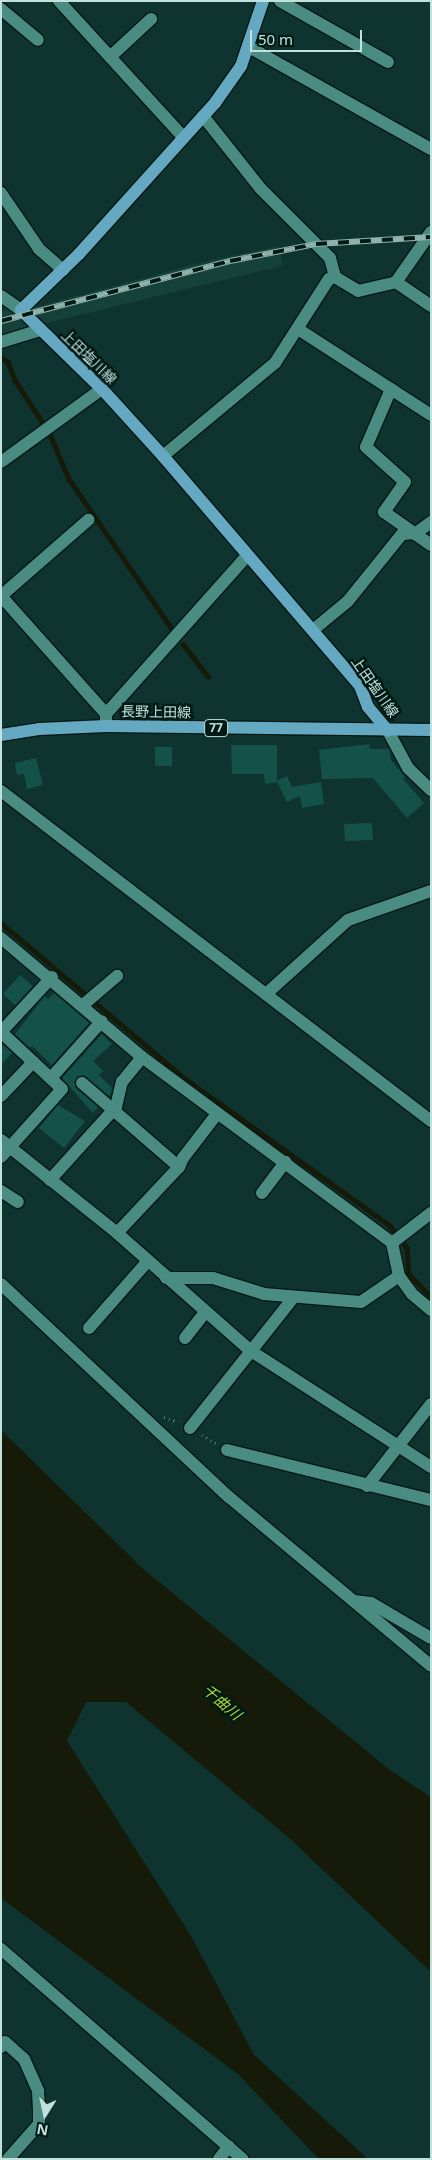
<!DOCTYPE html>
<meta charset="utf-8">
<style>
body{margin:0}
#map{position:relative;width:432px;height:2160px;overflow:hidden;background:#0f332e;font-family:"Noto Sans","Noto Sans JP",sans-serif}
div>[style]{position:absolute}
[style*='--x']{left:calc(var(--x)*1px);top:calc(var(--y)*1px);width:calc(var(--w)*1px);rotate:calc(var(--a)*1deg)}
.built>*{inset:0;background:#16413b}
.water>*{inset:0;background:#151a09}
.stream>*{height:4.5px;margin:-2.25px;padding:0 2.25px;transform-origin:2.25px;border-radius:2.25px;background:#151a09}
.building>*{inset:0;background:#145249}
.path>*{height:2.5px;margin-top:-1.25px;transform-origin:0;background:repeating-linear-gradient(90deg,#577a74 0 1px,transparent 0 5px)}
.roads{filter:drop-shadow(1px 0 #041915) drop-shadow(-1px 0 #041915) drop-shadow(0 1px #041915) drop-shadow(0 -1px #041915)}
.minor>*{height:12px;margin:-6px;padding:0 6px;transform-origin:6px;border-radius:6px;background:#4a8c81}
.major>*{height:12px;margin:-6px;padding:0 6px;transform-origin:6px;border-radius:6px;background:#65a8c1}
.rail>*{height:5.5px;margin-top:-2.75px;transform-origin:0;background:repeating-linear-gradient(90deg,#001a16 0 11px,#90b2ac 0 22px);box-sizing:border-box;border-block:1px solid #90b2ac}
span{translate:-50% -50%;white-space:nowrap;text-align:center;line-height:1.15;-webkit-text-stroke:5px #001a16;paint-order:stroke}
.shield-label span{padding:1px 4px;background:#001a16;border:1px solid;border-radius:4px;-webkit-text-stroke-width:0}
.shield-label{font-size:12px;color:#c1e1db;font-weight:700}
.street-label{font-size:14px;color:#c1e1db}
.water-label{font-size:15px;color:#b1d628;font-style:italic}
.frame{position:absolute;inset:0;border:2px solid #c1e1db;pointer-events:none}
.north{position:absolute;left:20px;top:2090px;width:50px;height:50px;-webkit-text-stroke:4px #001a16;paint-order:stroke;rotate:190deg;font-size:14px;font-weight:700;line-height:20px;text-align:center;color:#c1e1db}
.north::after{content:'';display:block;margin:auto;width:18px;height:22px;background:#c1e1db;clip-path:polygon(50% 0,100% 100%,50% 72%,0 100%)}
.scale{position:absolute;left:250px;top:30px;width:112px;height:22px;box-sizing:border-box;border:2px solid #c1e1db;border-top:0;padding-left:6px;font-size:15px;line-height:18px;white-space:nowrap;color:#c1e1db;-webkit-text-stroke:4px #001a16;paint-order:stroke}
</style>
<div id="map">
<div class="built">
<i style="clip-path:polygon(280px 246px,282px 266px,1px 334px,1px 313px,8px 306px,17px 312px,211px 260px)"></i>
</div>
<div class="water">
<i style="clip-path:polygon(1px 1430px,143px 1569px,390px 1770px,431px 1797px,431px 1972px,287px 1836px,126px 1702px,86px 1702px,67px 1741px,191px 1936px,254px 2055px,368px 2159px,319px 2159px,238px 2074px,1px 1898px)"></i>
</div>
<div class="stream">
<i style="--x:1;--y:357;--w:9;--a:36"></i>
<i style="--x:8;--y:362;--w:19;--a:69"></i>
<i style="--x:15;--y:380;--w:54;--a:57.2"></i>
<i style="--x:49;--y:432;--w:51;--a:66.9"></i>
<i style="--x:69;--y:479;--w:187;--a:55.5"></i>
<i style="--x:183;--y:644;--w:41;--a:52"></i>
<i style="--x:1;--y:923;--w:238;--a:40.2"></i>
<i style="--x:183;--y:1077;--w:255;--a:35.7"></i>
<i style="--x:390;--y:1226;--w:28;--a:52"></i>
<i style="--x:407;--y:1248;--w:26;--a:86"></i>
<i style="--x:409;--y:1274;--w:32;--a:46"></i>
</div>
<div class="building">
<i style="clip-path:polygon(369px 744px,370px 749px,389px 749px,391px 760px,405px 777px,403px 779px,424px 803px,407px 818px,373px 778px,322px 779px,319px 750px)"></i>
<i style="clip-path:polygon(231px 745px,277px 745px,277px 781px,287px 776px,292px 787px,321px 782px,324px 804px,302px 808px,300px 796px,287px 802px,277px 782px,265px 784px,264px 774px,232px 774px)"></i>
<i style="clip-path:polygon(155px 747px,172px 747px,172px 766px,155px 766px)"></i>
<i style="clip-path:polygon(36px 758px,43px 785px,27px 789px,24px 774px,17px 775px,15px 763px)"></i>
<i style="clip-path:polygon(372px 823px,373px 840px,345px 841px,344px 824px)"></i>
<i style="clip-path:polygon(20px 975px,33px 986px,15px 1005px,3px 994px)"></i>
<i style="clip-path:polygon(54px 993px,89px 1023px,50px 1067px,51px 1064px,32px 1046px,30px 1048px,15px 1034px,45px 996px,48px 999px)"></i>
<i style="clip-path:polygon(102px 1034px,112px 1044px,93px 1061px,103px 1071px,99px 1075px,112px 1088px,111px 1093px,109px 1096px,84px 1075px,79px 1076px,74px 1082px,77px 1089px,98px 1107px,93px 1113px,62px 1078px)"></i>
<i style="clip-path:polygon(3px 1045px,12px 1053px,1px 1065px,1px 1047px)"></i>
<i style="clip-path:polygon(58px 1105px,85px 1121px,64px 1148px,39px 1128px)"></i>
</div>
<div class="path">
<i style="--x:164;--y:1417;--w:15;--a:20"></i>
<i style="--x:202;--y:1435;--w:17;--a:31"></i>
</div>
<div class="roads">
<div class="minor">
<i style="--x:59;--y:1;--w:185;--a:47.6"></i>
<i style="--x:280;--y:1;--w:124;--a:29.5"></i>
<i style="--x:1;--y:9;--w:48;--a:40"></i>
<i style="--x:249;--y:47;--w:209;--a:29.3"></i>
<i style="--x:110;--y:57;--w:56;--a:-42.8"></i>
<i style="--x:203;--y:116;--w:92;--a:51.6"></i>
<i style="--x:260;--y:188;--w:99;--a:45"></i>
<i style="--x:330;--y:258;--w:20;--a:75"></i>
<i style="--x:1;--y:193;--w:68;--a:55.8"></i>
<i style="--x:39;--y:249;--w:32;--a:41"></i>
<i style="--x:396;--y:282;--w:42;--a:34.4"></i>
<i style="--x:1;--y:296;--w:24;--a:35"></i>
<i style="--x:298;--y:329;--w:158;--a:32.9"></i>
<i style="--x:1;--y:342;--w:41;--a:-17.1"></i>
<i style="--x:391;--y:389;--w:63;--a:113.3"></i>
<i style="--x:366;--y:447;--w:52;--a:41.9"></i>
<i style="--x:405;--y:482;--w:37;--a:125"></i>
<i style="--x:384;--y:512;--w:57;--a:35.1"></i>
<i style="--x:163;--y:456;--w:146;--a:-39.7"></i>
<i style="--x:275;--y:363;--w:100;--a:-57.3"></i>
<i style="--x:329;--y:279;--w:6;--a:-18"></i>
<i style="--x:335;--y:277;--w:27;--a:31"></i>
<i style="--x:358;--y:291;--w:39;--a:-13"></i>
<i style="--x:396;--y:282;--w:61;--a:-55"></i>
<i style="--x:1;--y:462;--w:125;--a:-35.9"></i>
<i style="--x:1;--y:596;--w:158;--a:48.3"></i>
<i style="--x:1;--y:596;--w:116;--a:-41.1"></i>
<i style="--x:313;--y:630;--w:45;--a:-39.6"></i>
<i style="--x:348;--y:601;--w:86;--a:-51.1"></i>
<i style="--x:402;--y:534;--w:14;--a:-4"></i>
<i style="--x:416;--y:533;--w:19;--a:-36"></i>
<i style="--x:106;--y:726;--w:12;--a:-90"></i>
<i style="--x:106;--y:714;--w:212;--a:-48.3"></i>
<i style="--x:388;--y:731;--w:42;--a:61.6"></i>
<i style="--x:408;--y:768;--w:32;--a:44"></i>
<i style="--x:1;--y:791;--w:542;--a:37.5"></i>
<i style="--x:1;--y:938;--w:185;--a:40.2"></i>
<i style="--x:142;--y:1057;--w:312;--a:36.6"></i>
<i style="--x:392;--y:1243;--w:34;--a:78"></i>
<i style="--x:399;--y:1276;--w:22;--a:54"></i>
<i style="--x:412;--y:1294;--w:25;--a:40"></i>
<i style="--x:266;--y:994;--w:110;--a:-42.1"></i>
<i style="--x:348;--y:920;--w:88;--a:-19.3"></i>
<i style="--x:83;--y:1005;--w:45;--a:-40.5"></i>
<i style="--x:1;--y:1032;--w:83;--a:43.1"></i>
<i style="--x:62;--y:1089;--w:91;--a:131.9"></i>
<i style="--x:1;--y:1032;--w:75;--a:-47.2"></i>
<i style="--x:51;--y:1078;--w:76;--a:-48.2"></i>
<i style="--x:82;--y:1083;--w:128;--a:40.9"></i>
<i style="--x:1;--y:1096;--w:47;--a:-46.7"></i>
<i style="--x:1;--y:1140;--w:149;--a:38.7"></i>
<i style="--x:117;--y:1233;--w:179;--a:41.4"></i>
<i style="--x:251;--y:1351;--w:214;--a:32.8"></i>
<i style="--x:50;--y:1180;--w:98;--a:-47.9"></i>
<i style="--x:116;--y:1107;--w:26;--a:-77"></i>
<i style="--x:122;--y:1082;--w:32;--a:-51"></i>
<i style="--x:1;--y:1191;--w:20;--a:33"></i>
<i style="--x:262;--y:1193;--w:39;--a:-53"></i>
<i style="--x:117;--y:1233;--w:91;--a:-46.8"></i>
<i style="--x:179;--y:1167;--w:10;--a:-66"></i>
<i style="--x:183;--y:1158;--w:56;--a:-52.3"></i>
<i style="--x:392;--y:1243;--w:49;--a:-37.6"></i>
<i style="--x:166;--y:1278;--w:47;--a:0"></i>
<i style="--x:213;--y:1278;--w:53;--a:17.4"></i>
<i style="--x:264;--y:1294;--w:97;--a:4.7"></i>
<i style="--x:361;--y:1302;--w:46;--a:-34.4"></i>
<i style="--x:1;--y:1284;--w:312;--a:43.1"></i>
<i style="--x:229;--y:1497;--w:263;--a:39.9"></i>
<i style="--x:89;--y:1328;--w:88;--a:-48.7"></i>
<i style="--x:185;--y:1338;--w:33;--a:-52"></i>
<i style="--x:190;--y:1428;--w:167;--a:-51.6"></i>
<i style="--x:227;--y:1450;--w:210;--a:13.8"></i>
<i style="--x:367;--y:1486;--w:104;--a:-52"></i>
<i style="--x:354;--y:1601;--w:17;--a:7"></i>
<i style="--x:371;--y:1603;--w:69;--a:30.3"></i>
<i style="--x:1;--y:1949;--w:320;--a:41"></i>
<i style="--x:1;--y:2047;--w:6;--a:-51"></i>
<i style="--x:5;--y:2042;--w:25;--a:42"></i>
<i style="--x:24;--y:2059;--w:35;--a:66"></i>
<i style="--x:38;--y:2091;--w:19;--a:87"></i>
<i style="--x:39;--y:2110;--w:14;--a:90"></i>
<i style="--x:39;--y:2124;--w:47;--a:131.5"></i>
<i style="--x:219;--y:2159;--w:16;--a:-52"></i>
</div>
<div class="major">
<i style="--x:263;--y:1;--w:69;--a:108.7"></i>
<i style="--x:241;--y:66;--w:45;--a:125.1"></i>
<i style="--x:215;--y:103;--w:203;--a:132"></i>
<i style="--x:79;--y:254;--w:81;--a:136"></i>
<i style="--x:21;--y:310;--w:113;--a:44.3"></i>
<i style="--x:102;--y:389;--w:91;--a:47.7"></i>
<i style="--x:163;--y:456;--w:303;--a:49.4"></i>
<i style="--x:360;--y:686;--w:22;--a:69"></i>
<i style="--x:368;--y:707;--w:31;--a:50"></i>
<i style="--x:1;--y:735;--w:38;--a:-9"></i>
<i style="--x:39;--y:729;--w:67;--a:-2.6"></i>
<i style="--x:106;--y:726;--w:325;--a:0.7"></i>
</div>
</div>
<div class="rail">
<i style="--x:1;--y:321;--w:237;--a:-14.7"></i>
<i style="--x:230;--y:261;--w:88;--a:-11.2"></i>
<i style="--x:316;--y:244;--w:115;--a:-3.5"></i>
</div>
<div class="shield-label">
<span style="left:216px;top:728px">77</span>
</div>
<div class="street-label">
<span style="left:89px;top:357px;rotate:44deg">上田塩川線</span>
<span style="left:375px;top:687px;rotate:55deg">上田塩川線</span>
<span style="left:156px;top:712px;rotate:1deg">長野上田線</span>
</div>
<div class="water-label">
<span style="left:222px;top:1702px;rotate:41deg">千曲川</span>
</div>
<div class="frame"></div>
<div class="north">N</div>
<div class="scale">50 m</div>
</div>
